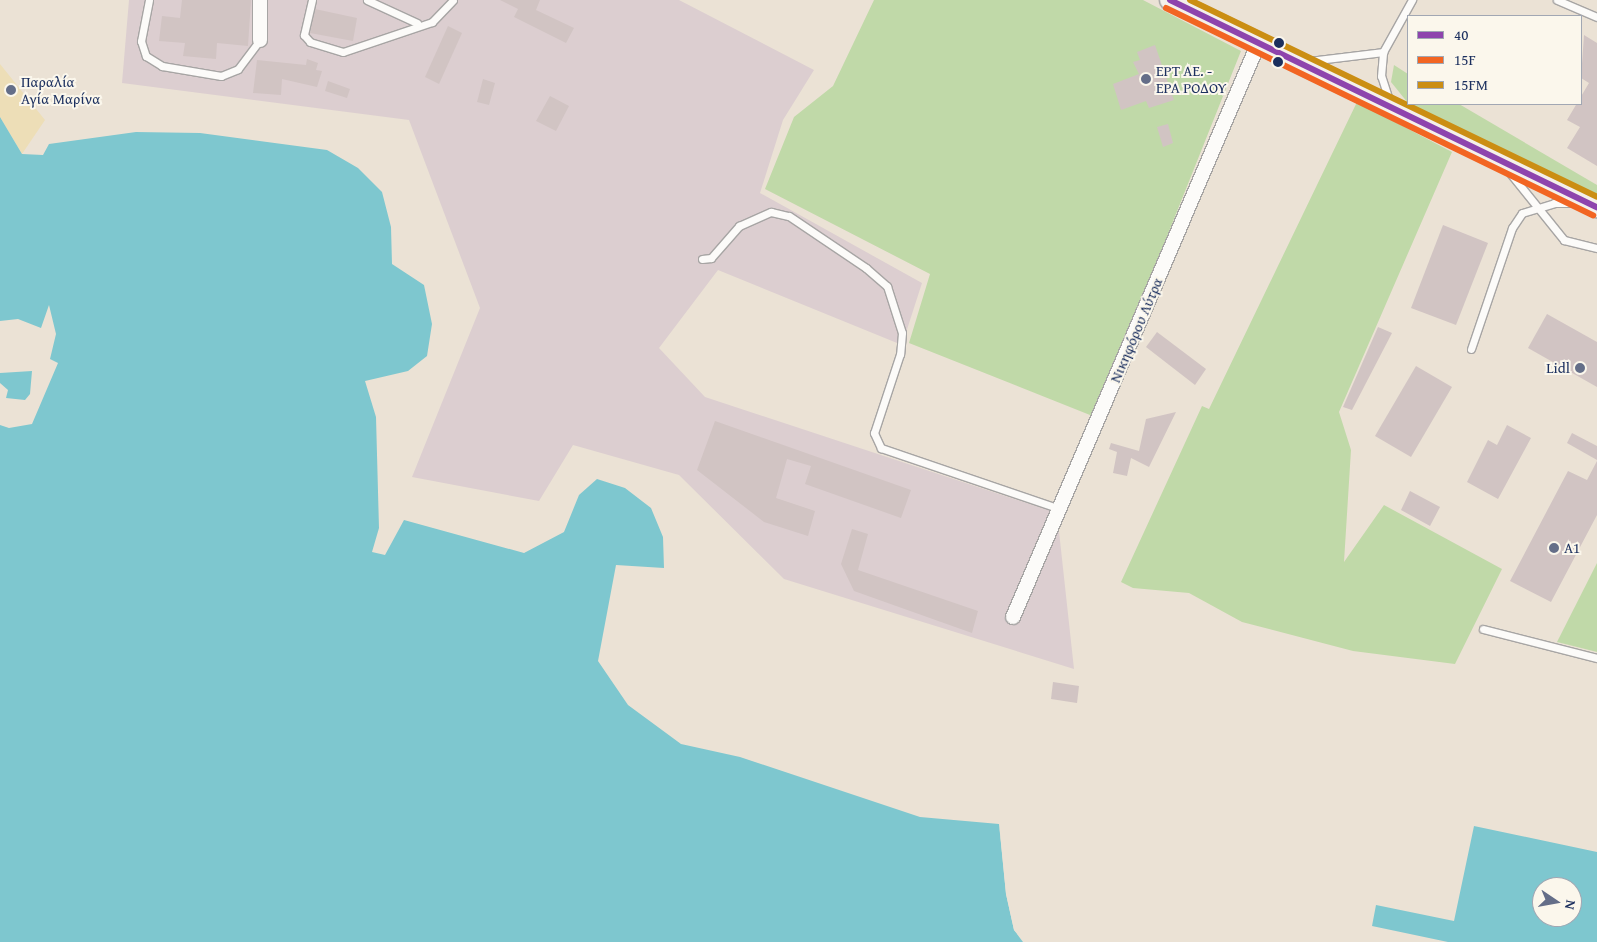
<!DOCTYPE html>
<meta charset="utf-8">
<style>
body{margin:0}
#map{position:relative;width:1597px;height:942px;overflow:hidden;background:#ebe2d5;font-family:"Gentium Book Plus",serif}
div>[style]{position:absolute}
[style*='--x']{left:calc(var(--x)*1px);top:calc(var(--y)*1px);width:calc(var(--w)*1px);rotate:calc(var(--a)*1deg)}
.industrial>*{inset:0;background:#dcced0}
.green>*{inset:0;background:#c0d9a8}
.sand>*{inset:0;background:#eddeb7}
.water>*{inset:0;background:#7ec7cf}
.pier>*{inset:0;background:#ebe2d5}
.building>*{inset:0;background:#d1c4c3}
.roads{filter:drop-shadow(1px 0 #a7a5a4) drop-shadow(-1px 0 #a7a5a4) drop-shadow(0 1px #a7a5a4) drop-shadow(0 -1px #a7a5a4)}
.service>*{height:7px;margin:-3.5px;padding:0 3.5px;transform-origin:3.5px;border-radius:3.5px;background:#fcfbf9}
.minor>*{height:14px;margin:-7px;padding:0 7px;transform-origin:7px;border-radius:7px;background:#fcfbf9}
.secondary>*{height:20px;margin:-10px;padding:0 10px;transform-origin:10px;border-radius:10px;background:#f4f0ea}
.bus-1>*{height:6px;margin:-3px;padding:0 3px;transform-origin:3px;border-radius:3px;background:#8e44ad}
.bus-2>*{height:6px;margin:-3px;padding:0 3px;transform-origin:3px;border-radius:3px;background:#f26522}
.bus-3>*{height:6px;margin:-3px;padding:0 3px;transform-origin:3px;border-radius:3px;background:#cb8e13}
.dots>*{width:14px;height:14px;translate:-50% -50%;box-sizing:border-box;border:2px solid #fbf7ec;border-radius:50%}
span{translate:-50% -50%;white-space:nowrap;text-align:center;line-height:1.15;-webkit-text-stroke:4px #fbf7ec;paint-order:stroke}
.poi-label{font-size:15px;color:#1b2f5e}
.left{translate:0 -50%;text-align:left}
.right{translate:-100% -50%;text-align:right}
.street-label{font-size:15px;color:#1b2f5e}
.legend{position:absolute;left:1407px;top:15px;width:175px;height:90px;box-sizing:border-box;background:#fbf7ec;border:1px solid #a1a7b3;margin:0;padding:6px 9px;list-style:none;font-size:15px;color:#1b2f5e}
.legend li{display:flex;align-items:center;gap:10px;height:25px}
.legend b{width:25px;border:1px solid #a1a7b3}
.north{position:absolute;left:1532px;top:877px;width:50px;height:50px;box-sizing:border-box;background:#fbf7ec;border:1px solid #a1a7b3;border-radius:50%;rotate:102deg;font-size:14px;font-weight:700;line-height:20px;text-align:center;color:#1b2f5e}
.north::after{content:'';display:block;margin:auto;width:18px;height:22px;background:#646e88;clip-path:polygon(50% 0,100% 100%,50% 72%,0 100%)}
</style>
<div id="map">
<div class="industrial">
<i style="clip-path:polygon(129px 0,679px 0,814px 70px,783px 120px,760px 193px,922px 283px,902px 345px,718px 270px,659px 348px,705px 397px,1057px 513px,1074px 669px,784px 579px,679px 475px,573px 445px,539px 501px,412px 477px,480px 308px,409px 120px,122px 83px)"></i>
</div>
<div class="green">
<i style="clip-path:polygon(874px 0,1143px 0,1241px 51px,1095px 417px,909px 343px,930px 274px,765px 189px,794px 117px,833px 86px)"></i>
<i style="clip-path:polygon(1394px 65px,1408px 74px,1408px 103px,1391px 82px)"></i>
<i style="clip-path:polygon(1357px 102px,1452px 152px,1339px 412px,1351px 450px,1344px 562px,1384px 505px,1502px 569px,1455px 664px,1353px 651px,1242px 622px,1189px 593px,1133px 588px,1121px 582px,1202px 406px,1209px 409px)"></i>
<i style="clip-path:polygon(1410px 104px,1459px 104px,1597px 185px,1597px 195px)"></i>
<i style="clip-path:polygon(1597px 563px,1597px 652px,1557px 642px)"></i>
</div>
<div class="sand">
<i style="clip-path:polygon(0 64px,45px 120px,22px 154px,0 117px)"></i>
</div>
<div class="water">
<i style="clip-path:polygon(0 117px,22px 154px,43px 155px,49px 144px,136px 132px,200px 133px,327px 150px,358px 168px,382px 192px,391px 227px,392px 264px,424px 285px,432px 324px,427px 356px,408px 371px,365px 381px,376px 417px,379px 528px,372px 552px,385px 555px,404px 520px,524px 553px,564px 532px,579px 495px,597px 479px,625px 488px,651px 508px,663px 537px,664px 568px,616px 565px,598px 661px,628px 705px,681px 744px,740px 757px,920px 817px,999px 824px,1006px 894px,1014px 930px,1023px 942px,0 942px,0 425px,9px 428px,32px 424px,58px 363px,50px 359px,56px 334px,49px 305px,41px 328px,18px 319px,0 321px)"></i>
<i style="clip-path:polygon(32px 371px,30px 394px,25px 400px,6px 398px,8px 390px,0 383px,0 373px)"></i>
<i style="clip-path:polygon(evenodd,1474px 826px,1597px 852px,1597px 942px,1448px 942px,1372px 926px,1376px 905px,1454px 921px,1474px 826px,1542px 887px,1572px 887px,1572px 917px,1542px 917px,1542px 887px)"></i>
</div>
<div class="pier">
<i style="clip-path:polygon(999px 822px,1008px 894px,1017px 929px,1025px 942px,1014px 930px,1006px 894px)"></i>
</div>
<div class="building">
<i style="clip-path:polygon(182px 0,251px 0,248px 46px,217px 43px,216px 59px,183px 56px,185px 43px,159px 41px,162px 16px,180px 18px)"></i>
<i style="clip-path:polygon(500px 0,540px 0,536px 10px,574px 28px,566px 43px,514px 17px,518px 9px)"></i>
<i style="clip-path:polygon(315px 9px,357px 18px,353px 41px,310px 33px)"></i>
<i style="clip-path:polygon(448px 26px,462px 33px,439px 84px,425px 77px)"></i>
<i style="clip-path:polygon(1584px 35px,1597px 43px,1597px 166px,1567px 148px,1580px 127px,1567px 120px,1589px 83px,1581px 78px)"></i>
<i style="clip-path:polygon(1155px 45px,1174px 100px,1149px 108px,1146px 101px,1121px 110px,1113px 84px,1139px 74px,1133px 62px,1140px 60px,1137px 52px)"></i>
<i style="clip-path:polygon(307px 59px,318px 63px,316px 70px,322px 71px,317px 87px,282px 79px,281px 95px,253px 93px,257px 60px,306px 65px)"></i>
<i style="clip-path:polygon(483px 79px,495px 83px,489px 105px,477px 102px)"></i>
<i style="clip-path:polygon(328px 81px,350px 89px,347px 98px,325px 91px)"></i>
<i style="clip-path:polygon(550px 96px,569px 106px,556px 131px,536px 121px)"></i>
<i style="clip-path:polygon(1168px 124px,1173px 143px,1163px 147px,1157px 127px)"></i>
<i style="clip-path:polygon(1443px 225px,1488px 243px,1456px 325px,1411px 308px)"></i>
<i style="clip-path:polygon(1547px 314px,1597px 342px,1597px 387px,1528px 348px)"></i>
<i style="clip-path:polygon(1378px 327px,1392px 333px,1352px 410px,1343px 407px)"></i>
<i style="clip-path:polygon(1157px 332px,1206px 369px,1195px 385px,1146px 347px)"></i>
<i style="clip-path:polygon(1416px 366px,1452px 387px,1411px 457px,1375px 436px)"></i>
<i style="clip-path:polygon(1176px 412px,1149px 467px,1131px 458px,1127px 476px,1113px 473px,1117px 452px,1109px 449px,1111px 443px,1139px 451px,1146px 419px)"></i>
<i style="clip-path:polygon(715px 421px,911px 490px,901px 518px,805px 484px,811px 466px,787px 459px,776px 498px,815px 511px,808px 536px,764px 522px,697px 470px)"></i>
<i style="clip-path:polygon(1507px 425px,1531px 438px,1498px 499px,1467px 482px,1488px 440px,1497px 445px)"></i>
<i style="clip-path:polygon(1572px 433px,1597px 446px,1597px 460px,1567px 443px)"></i>
<i style="clip-path:polygon(1597px 461px,1597px 515px,1551px 602px,1510px 581px,1568px 471px,1587px 480px)"></i>
<i style="clip-path:polygon(1410px 491px,1440px 507px,1430px 526px,1401px 510px)"></i>
<i style="clip-path:polygon(852px 529px,868px 534px,858px 570px,978px 611px,972px 633px,854px 591px,841px 564px)"></i>
<i style="clip-path:polygon(1053px 682px,1079px 686px,1077px 703px,1051px 699px)"></i>
</div>
<div class="roads">
<div class="service">
<i style="--x:149;--y:0;--w:42;--a:101"></i>
<i style="--x:141;--y:41;--w:16;--a:72"></i>
<i style="--x:146;--y:56;--w:19;--a:32"></i>
<i style="--x:162;--y:66;--w:60;--a:9.6"></i>
<i style="--x:221;--y:76;--w:18;--a:-22"></i>
<i style="--x:238;--y:69;--w:36;--a:-53"></i>
<i style="--x:312;--y:0;--w:36;--a:103"></i>
<i style="--x:304;--y:35;--w:9;--a:49"></i>
<i style="--x:310;--y:42;--w:34;--a:17"></i>
<i style="--x:343;--y:52;--w:94;--a:-18.6"></i>
<i style="--x:432;--y:22;--w:30;--a:-46"></i>
<i style="--x:367;--y:0;--w:55;--a:24.7"></i>
<i style="--x:1557;--y:0;--w:43;--a:23"></i>
<i style="--x:1309;--y:61;--w:75;--a:-6.9"></i>
<i style="--x:1390;--y:103;--w:28;--a:-108"></i>
<i style="--x:1381;--y:76;--w:24;--a:-85"></i>
<i style="--x:1383;--y:52;--w:60;--a:-60.9"></i>
<i style="--x:1510;--y:173;--w:86;--a:51.1"></i>
<i style="--x:1564;--y:240;--w:34;--a:14"></i>
<i style="--x:702;--y:259;--w:9;--a:-6"></i>
<i style="--x:711;--y:258;--w:43;--a:-48.8"></i>
<i style="--x:739;--y:226;--w:35;--a:-24"></i>
<i style="--x:771;--y:212;--w:18;--a:13"></i>
<i style="--x:789;--y:216;--w:93;--a:34"></i>
<i style="--x:866;--y:268;--w:28;--a:41"></i>
<i style="--x:887;--y:286;--w:49;--a:72.3"></i>
<i style="--x:902;--y:333;--w:21;--a:95"></i>
<i style="--x:900;--y:354;--w:83;--a:108.2"></i>
<i style="--x:874;--y:433;--w:17;--a:65"></i>
<i style="--x:881;--y:448;--w:189;--a:18.8"></i>
<i style="--x:1471;--y:349;--w:128;--a:-71.3"></i>
<i style="--x:1512;--y:228;--w:18;--a:-56"></i>
<i style="--x:1522;--y:213;--w:34;--a:-17"></i>
<i style="--x:1554;--y:203;--w:20;--a:0"></i>
<i style="--x:1483;--y:629;--w:118;--a:14.3"></i>
</div>
<div class="minor">
<i style="--x:260;--y:40;--w:40;--a:-90"></i>
<i style="--x:1013;--y:617;--w:625;--a:-66.84"></i>
</div>
<div class="secondary">
<i style="--x:1170;--y:0;--w:475;--a:25.9"></i>
</div>
</div>
<div class="bus-1">
<i style="--x:1170;--y:0;--w:475;--a:25.9"></i>
</div>
<div class="bus-2">
<i style="--x:1166;--y:8;--w:475;--a:25.9"></i>
</div>
<div class="bus-3">
<i style="--x:1190;--y:0;--w:452;--a:25.8"></i>
</div>
<div class="dots">
<i style="left:1279px;top:43px;background:#1b2f5e"></i>
<i style="left:1278px;top:62px;background:#1b2f5e"></i>
<i style="left:1146px;top:79px;background:#646e88"></i>
<i style="left:11px;top:90px;background:#646e88"></i>
<i style="left:1580px;top:368px;background:#646e88"></i>
<i style="left:1554px;top:548px;background:#646e88"></i>
</div>
<div class="poi-label">
<span class="left" style="left:1156px;top:79px">ΕΡΤ ΑΕ. -<br>ΕΡΑ ΡΟΔΟΥ</span>
<span class="left" style="left:21px;top:90px">Παραλία<br>Αγία Μαρίνα</span>
<span class="right" style="left:1570px;top:368px">Lidl</span>
<span class="left" style="left:1564px;top:548px">A1</span>
</div>
<div class="street-label">
<span style="left:1136px;top:330px;rotate:-67deg">Νικηφόρου Λύτρα</span>
</div>
<ul class="legend">
<li><b style="height:6px;background:#8e44ad"></b>40</li>
<li><b style="height:6px;background:#f26522"></b>15F</li>
<li><b style="height:6px;background:#cb8e13"></b>15FM</li>
</ul>
<div class="north">N</div>
</div>
